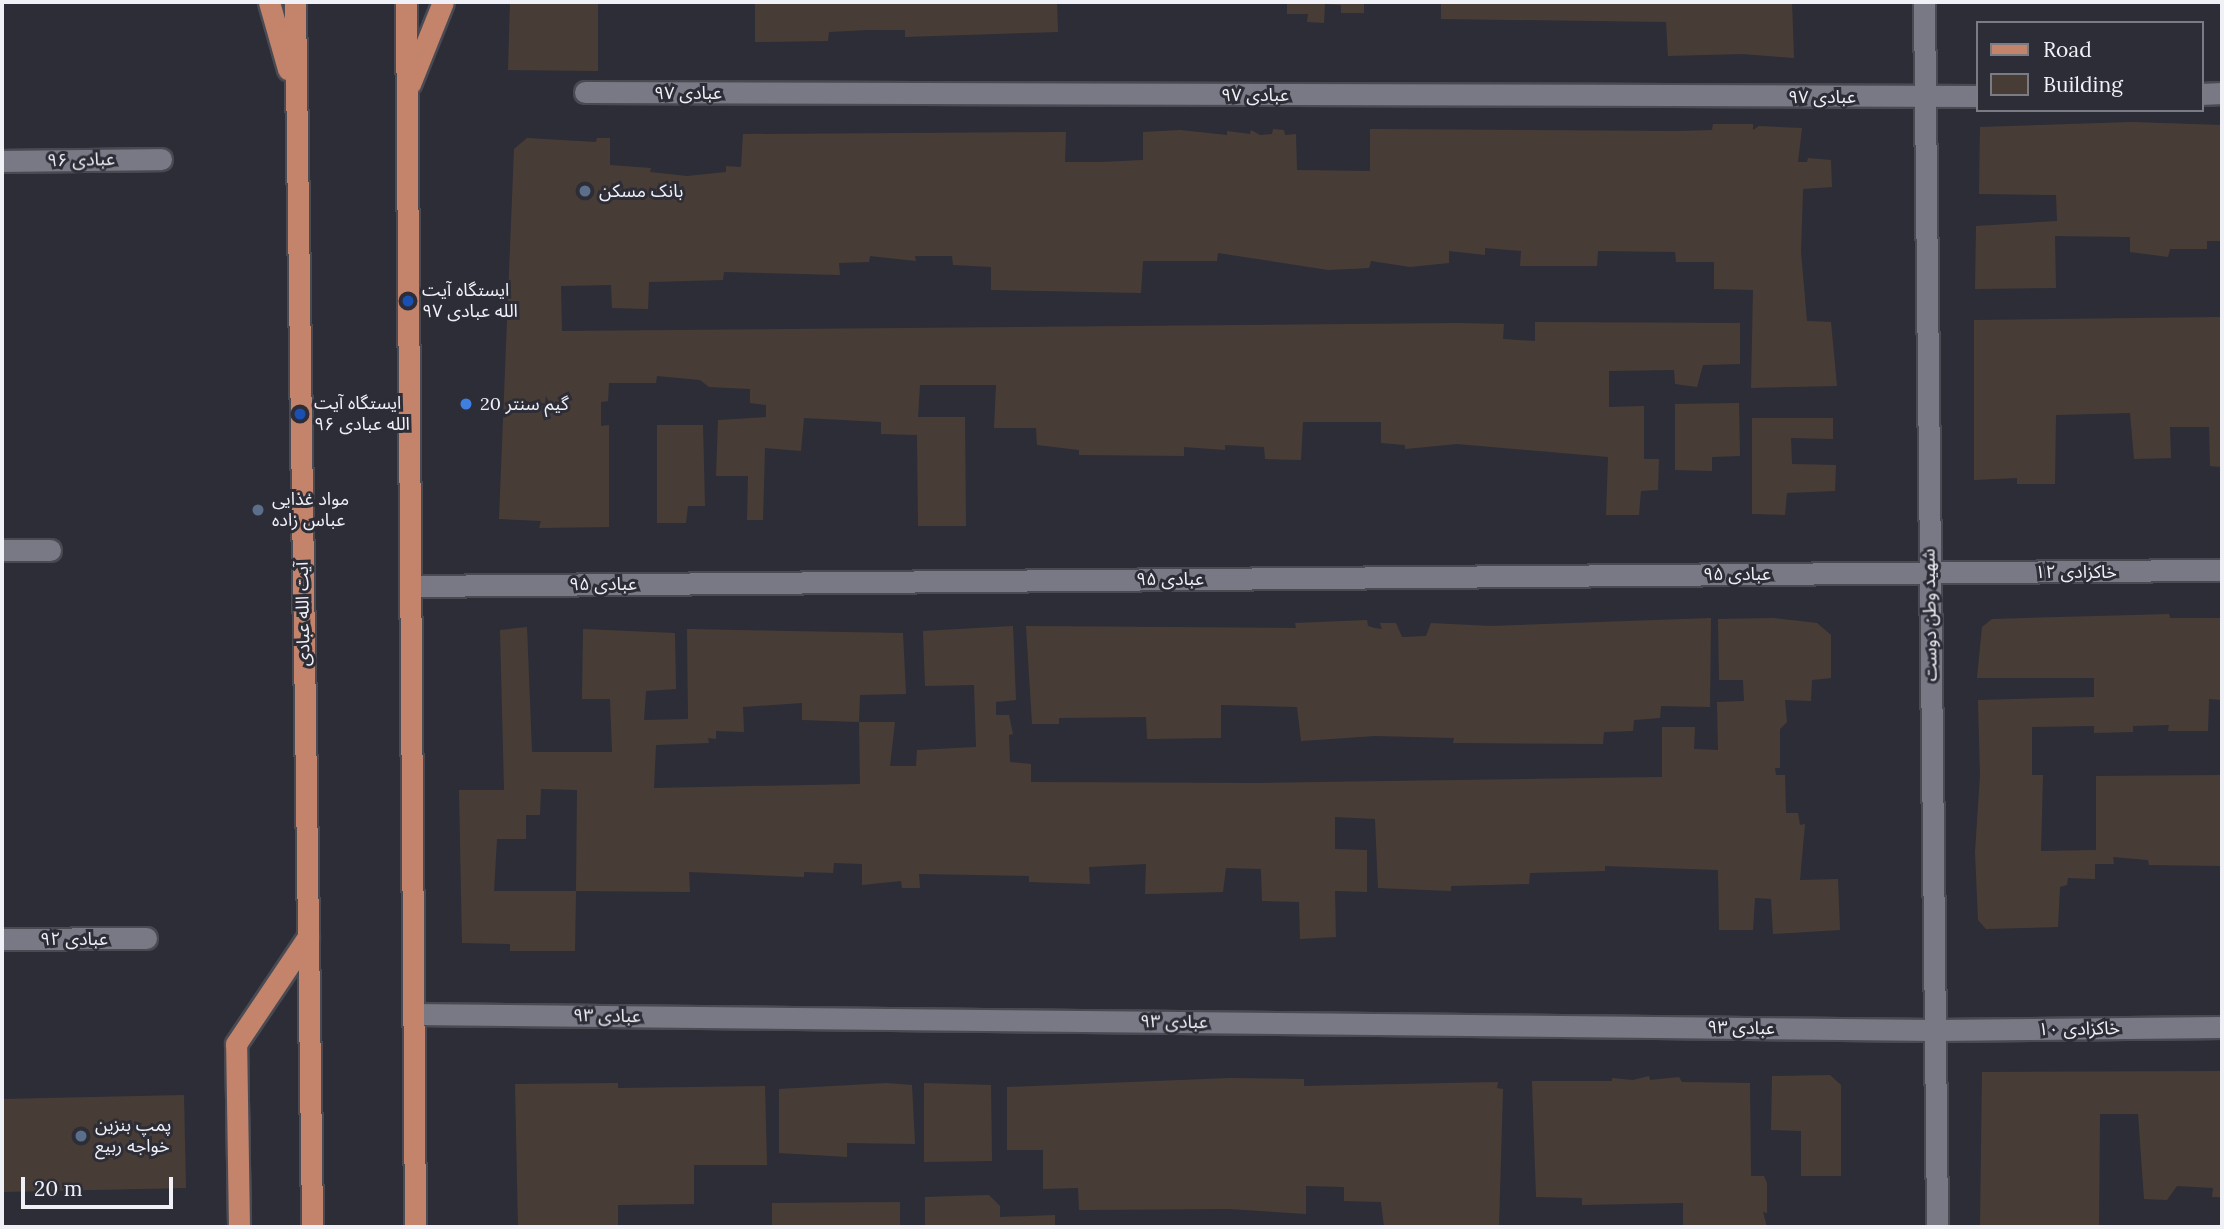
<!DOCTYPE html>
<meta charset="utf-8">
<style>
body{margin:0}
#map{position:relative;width:2224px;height:1229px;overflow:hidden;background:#2d2d37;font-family:Lora,"Noto Sans Arabic",serif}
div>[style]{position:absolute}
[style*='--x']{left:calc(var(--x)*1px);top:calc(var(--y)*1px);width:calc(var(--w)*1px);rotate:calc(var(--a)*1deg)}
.building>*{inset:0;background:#483d36}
.roads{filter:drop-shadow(2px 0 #4a4a53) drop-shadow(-2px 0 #4a4a53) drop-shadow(0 2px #4a4a53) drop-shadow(0 -2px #4a4a53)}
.street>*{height:21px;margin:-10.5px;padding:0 10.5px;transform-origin:10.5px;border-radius:10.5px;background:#797986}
.primary>*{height:21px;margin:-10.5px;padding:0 10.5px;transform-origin:10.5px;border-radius:10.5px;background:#c3846b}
.dots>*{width:19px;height:19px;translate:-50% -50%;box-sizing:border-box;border:4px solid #2d2d37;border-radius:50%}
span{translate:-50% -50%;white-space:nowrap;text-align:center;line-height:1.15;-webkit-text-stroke:6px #2d2d37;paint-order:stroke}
.street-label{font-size:18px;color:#f0f0f7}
.poi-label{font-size:18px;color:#f0f0f7}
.left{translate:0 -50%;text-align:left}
.frame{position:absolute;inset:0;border:4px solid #f0f0f7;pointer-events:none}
.legend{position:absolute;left:1976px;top:21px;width:228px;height:91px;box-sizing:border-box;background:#2d2d37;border:2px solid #7b7b84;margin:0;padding:9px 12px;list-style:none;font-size:21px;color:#f0f0f7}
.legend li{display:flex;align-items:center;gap:14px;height:35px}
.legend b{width:35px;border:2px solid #7b7b84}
.scale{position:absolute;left:21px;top:1177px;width:152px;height:32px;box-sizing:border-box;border:4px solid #f0f0f7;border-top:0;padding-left:9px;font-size:21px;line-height:24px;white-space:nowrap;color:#f0f0f7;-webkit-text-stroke:5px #2d2d37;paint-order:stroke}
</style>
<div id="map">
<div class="building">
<i style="clip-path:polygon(510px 2px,598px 2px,598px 71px,508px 70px)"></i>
<i style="clip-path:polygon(755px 2px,1057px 2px,1058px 32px,905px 37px,905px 30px,867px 30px,829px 32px,828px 41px,755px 42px)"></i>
<i style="clip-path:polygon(1287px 2px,1364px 2px,1364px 13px,1341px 13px,1341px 5px,1325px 4px,1324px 23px,1307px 22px,1308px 14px,1287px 14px)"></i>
<i style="clip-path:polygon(1441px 2px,1792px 2px,1794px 58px,1743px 54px,1668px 56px,1666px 22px,1441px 19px)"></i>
<i style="clip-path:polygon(2131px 122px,2222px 125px,2222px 241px,2207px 241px,2207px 249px,2170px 249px,2168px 257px,2130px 252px,2130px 237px,2055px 236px,2056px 288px,1975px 289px,1976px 226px,2057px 221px,2056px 195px,1979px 194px,1980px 127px)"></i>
<i style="clip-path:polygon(1713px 124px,1753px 124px,1753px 130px,1759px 126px,1802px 128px,1798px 162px,1807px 162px,1808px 158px,1831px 160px,1832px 187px,1803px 189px,1801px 252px,1807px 321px,1831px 322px,1837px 386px,1751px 388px,1753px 290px,1714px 289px,1714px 262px,1676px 262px,1675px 252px,1598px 251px,1597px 266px,1520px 266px,1521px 251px,1485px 248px,1485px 255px,1449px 251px,1449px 263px,1410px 267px,1371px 261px,1369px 268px,1328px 270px,1218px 253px,1217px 261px,1143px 261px,1141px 293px,991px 290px,991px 267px,953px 265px,952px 256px,915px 256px,916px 261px,870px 256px,869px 262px,839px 263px,840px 275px,724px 272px,723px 280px,649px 282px,648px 309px,612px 308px,611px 285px,561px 286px,562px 331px,1459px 323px,1504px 324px,1503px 339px,1535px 341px,1535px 322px,1740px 323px,1740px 364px,1703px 365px,1697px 387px,1675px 384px,1674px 370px,1609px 371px,1609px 407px,1644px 406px,1644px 459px,1659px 459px,1658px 490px,1641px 491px,1639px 515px,1606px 515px,1608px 457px,1457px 444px,1405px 449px,1405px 445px,1381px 443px,1381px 422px,1303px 422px,1301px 460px,1265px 459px,1264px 447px,1225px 445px,1225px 450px,1184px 447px,1184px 456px,1079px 455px,1079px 450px,1037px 445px,1036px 428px,994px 428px,996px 385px,920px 385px,918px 417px,965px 417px,966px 526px,918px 526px,917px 435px,881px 434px,881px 422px,804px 418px,801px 451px,765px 448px,763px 520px,747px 520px,748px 476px,716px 476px,718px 420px,766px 417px,766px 405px,750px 403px,750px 389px,709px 387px,700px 380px,657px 376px,656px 383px,609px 383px,608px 401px,601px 402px,601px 426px,609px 425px,609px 527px,539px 528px,541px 521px,499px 519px,514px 149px,527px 138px,596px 142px,597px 138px,610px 138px,610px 165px,651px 168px,650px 172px,687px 176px,726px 172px,726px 166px,741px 167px,743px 134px,1066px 132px,1065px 162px,1101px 162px,1143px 160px,1143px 132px,1180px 130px,1227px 135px,1227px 131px,1250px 134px,1251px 130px,1260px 135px,1272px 134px,1273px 129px,1284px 130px,1285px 135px,1296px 134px,1297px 170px,1370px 171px,1370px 129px,1677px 131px,1712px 130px)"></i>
<i style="clip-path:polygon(2222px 317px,2222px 467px,2210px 466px,2209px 427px,2170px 427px,2171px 458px,2134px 459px,2130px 413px,2056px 415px,2055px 484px,2017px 484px,2017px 478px,1974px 480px,1974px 320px)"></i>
<i style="clip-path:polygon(1739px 403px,1740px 456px,1712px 457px,1712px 471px,1675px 470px,1675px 404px)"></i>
<i style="clip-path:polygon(1752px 418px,1833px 418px,1833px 439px,1791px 438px,1792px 464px,1836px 465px,1835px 491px,1787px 493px,1785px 515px,1752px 514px)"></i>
<i style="clip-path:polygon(657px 425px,703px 425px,705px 506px,688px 506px,686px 523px,657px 523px)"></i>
<i style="clip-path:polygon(2169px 614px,2170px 618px,2222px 618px,2222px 700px,2209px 699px,2208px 731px,2168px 731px,2169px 725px,2133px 726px,2133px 732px,2094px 733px,2094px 726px,2032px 727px,2032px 775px,2043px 775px,2041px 851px,2096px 850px,2096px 776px,2222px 775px,2222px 866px,2149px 865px,2148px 860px,2113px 857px,2114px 864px,2095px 864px,2095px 879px,2068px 878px,2067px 885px,2060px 887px,2058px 927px,1986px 929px,1978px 920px,1975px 852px,1980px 776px,1978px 700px,2094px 697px,2094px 678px,1977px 678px,1982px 627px,1992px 619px)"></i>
<i style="clip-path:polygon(1711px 618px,1710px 707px,1661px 706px,1660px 718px,1634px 720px,1633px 731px,1604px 732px,1603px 744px,1453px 743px,1454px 738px,1375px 736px,1301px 741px,1297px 707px,1221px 705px,1221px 738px,1147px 739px,1146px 717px,1059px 718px,1059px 724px,1032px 724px,1026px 626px,1296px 628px,1295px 623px,1367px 620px,1368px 626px,1375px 628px,1382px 629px,1380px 623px,1396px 623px,1402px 637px,1426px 636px,1431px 623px,1491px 626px)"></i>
<i style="clip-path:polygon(evenodd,1773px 618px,1817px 623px,1831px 635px,1831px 678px,1812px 680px,1811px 701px,1785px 700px,1787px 722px,1780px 729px,1780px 768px,1775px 768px,1776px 775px,1785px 775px,1786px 813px,1798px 813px,1800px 825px,1805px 824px,1800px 880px,1838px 879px,1840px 930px,1773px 934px,1771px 899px,1755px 898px,1753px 930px,1719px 930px,1718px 870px,1605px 866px,1605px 871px,1530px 873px,1529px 884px,1451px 886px,1451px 891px,1378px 888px,1375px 819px,1335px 817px,1335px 849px,1367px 850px,1367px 892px,1335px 891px,1336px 937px,1300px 939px,1299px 902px,1262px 901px,1261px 869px,1226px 868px,1223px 892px,1145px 894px,1146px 864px,1089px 867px,1090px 884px,1029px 882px,1029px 876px,919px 874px,920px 888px,902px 888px,901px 881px,862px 885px,862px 864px,834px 863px,833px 873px,804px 872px,804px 877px,689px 872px,690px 892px,576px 891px,575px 951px,510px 951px,510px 944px,462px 943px,459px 790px,504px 790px,500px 630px,527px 627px,532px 752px,612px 752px,610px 699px,582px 699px,583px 629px,675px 633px,676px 689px,646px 691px,644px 720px,688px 719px,687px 629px,903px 633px,906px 694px,860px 695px,859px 722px,802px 720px,802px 703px,743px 707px,744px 732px,716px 731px,716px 739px,708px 738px,709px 743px,656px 745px,654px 788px,860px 784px,859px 722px,895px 722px,890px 766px,916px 766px,917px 750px,976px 747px,974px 685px,925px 686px,923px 631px,1013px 626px,1016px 700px,996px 702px,996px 715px,1009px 715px,1013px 734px,1009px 735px,1010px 762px,1031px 764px,1031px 782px,1260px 783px,1662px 777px,1662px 727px,1695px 727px,1694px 749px,1718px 750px,1717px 702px,1744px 701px,1743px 680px,1719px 680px,1718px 619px,1773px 618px,541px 789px,577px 790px,576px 891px,494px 891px,497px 839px,526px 839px,526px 815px,540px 815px,541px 789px)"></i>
<i style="clip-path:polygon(2222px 1071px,2222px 1197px,2212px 1197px,2213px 1188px,2177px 1186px,2167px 1200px,2144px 1199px,2138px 1114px,2100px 1114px,2099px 1227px,1980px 1227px,1982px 1072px)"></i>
<i style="clip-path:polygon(1830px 1075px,1841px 1085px,1841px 1176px,1801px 1176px,1801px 1131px,1771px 1130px,1772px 1076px)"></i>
<i style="clip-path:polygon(1649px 1076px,1650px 1080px,1679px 1077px,1682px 1082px,1750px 1083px,1751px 1176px,1764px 1176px,1767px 1183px,1767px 1213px,1763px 1212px,1767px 1227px,1683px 1227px,1683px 1203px,1582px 1205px,1582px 1198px,1536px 1197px,1532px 1081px,1612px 1081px,1612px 1078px,1633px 1080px)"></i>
<i style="clip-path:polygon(1229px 1078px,1304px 1079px,1304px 1086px,1498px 1082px,1497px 1088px,1503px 1089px,1499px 1227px,1384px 1227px,1381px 1202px,1344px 1201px,1344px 1187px,1306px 1186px,1306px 1214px,1229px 1209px,1079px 1210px,1078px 1188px,1043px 1189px,1043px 1150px,1007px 1150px,1007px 1087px)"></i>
<i style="clip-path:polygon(618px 1083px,618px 1088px,765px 1086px,767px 1165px,694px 1165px,694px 1204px,618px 1205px,618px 1227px,518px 1227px,515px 1084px)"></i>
<i style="clip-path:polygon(887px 1083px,912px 1085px,915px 1144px,847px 1143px,847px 1157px,779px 1153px,779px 1089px)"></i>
<i style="clip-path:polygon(924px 1083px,991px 1085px,992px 1161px,924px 1162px)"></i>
<i style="clip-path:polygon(184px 1095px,186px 1188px,2px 1192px,2px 1099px)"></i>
<i style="clip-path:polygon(989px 1195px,1000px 1206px,1000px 1217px,1055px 1215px,1055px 1227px,925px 1227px,925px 1197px)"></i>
<i style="clip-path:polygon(900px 1202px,900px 1227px,772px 1227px,772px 1203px)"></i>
</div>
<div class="roads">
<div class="street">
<i style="--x:1924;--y:2;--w:1225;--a:89.39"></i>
<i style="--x:585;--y:92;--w:1392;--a:0.16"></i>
<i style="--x:2201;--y:94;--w:21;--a:-3"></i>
<i style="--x:2;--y:161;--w:159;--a:-0.7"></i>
<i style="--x:2;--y:550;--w:48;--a:0"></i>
<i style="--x:410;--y:586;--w:1812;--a:-0.51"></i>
<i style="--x:2;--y:939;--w:144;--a:-0.4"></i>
<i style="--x:413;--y:1014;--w:1522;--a:0.6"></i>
<i style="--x:1935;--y:1030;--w:287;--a:-0.6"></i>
</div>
<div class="primary">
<i style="--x:269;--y:2;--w:70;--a:74.2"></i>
<i style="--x:295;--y:2;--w:1225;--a:89.2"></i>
<i style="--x:406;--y:2;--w:1225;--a:89.58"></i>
<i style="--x:410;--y:84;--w:88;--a:-68.1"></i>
<i style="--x:239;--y:1227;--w:183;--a:-90.9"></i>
<i style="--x:236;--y:1044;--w:129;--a:-56.1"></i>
</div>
</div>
<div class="dots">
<i style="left:585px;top:191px;background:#5c6f8a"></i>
<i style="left:408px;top:301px;background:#1a4fb4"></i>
<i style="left:466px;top:404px;background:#3f7fe0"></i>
<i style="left:300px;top:414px;background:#1a4fb4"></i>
<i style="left:258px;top:510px;background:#5c6f8a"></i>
<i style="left:81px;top:1136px;background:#5c6f8a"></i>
</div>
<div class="street-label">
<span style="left:688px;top:93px">عبادی ۹۷</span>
<span style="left:1255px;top:95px">عبادی ۹۷</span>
<span style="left:1822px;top:97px">عبادی ۹۷</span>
<span style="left:81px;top:160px;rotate:-1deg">عبادی ۹۶</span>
<span style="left:2076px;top:572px">خاکزادی ۱۲</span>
<span style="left:1737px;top:574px">عبادی ۹۵</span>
<span style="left:1170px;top:579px">عبادی ۹۵</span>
<span style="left:603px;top:584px">عبادی ۹۵</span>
<span style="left:303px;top:614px;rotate:-91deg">آیت الله عبادی</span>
<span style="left:1930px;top:615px;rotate:-91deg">شهید وطن دوست</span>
<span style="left:74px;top:939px">عبادی ۹۲</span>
<span style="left:607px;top:1016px;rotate:1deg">عبادی ۹۳</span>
<span style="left:1174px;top:1022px;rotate:1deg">عبادی ۹۳</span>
<span style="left:1741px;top:1028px;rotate:1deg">عبادی ۹۳</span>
<span style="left:2079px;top:1029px;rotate:-1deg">خاکزادی ۱۰</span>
</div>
<div class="poi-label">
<span class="left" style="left:599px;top:191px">بانک مسکن</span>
<span class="left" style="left:422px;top:301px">ایستگاه آیت<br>الله عبادی ۹۷</span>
<span class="left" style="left:314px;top:414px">ایستگاه آیت<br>الله عبادی ۹۶</span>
<span class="left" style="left:480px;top:404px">گیم سنتر 20</span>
<span class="left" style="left:272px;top:510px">مواد غذایی<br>عباس زاده</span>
<span class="left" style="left:95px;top:1136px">پمپ بنزین<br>خواجه ربیع</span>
</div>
<div class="frame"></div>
<ul class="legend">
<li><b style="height:9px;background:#c3846b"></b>Road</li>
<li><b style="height:19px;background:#483d36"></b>Building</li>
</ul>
<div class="scale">20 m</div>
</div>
